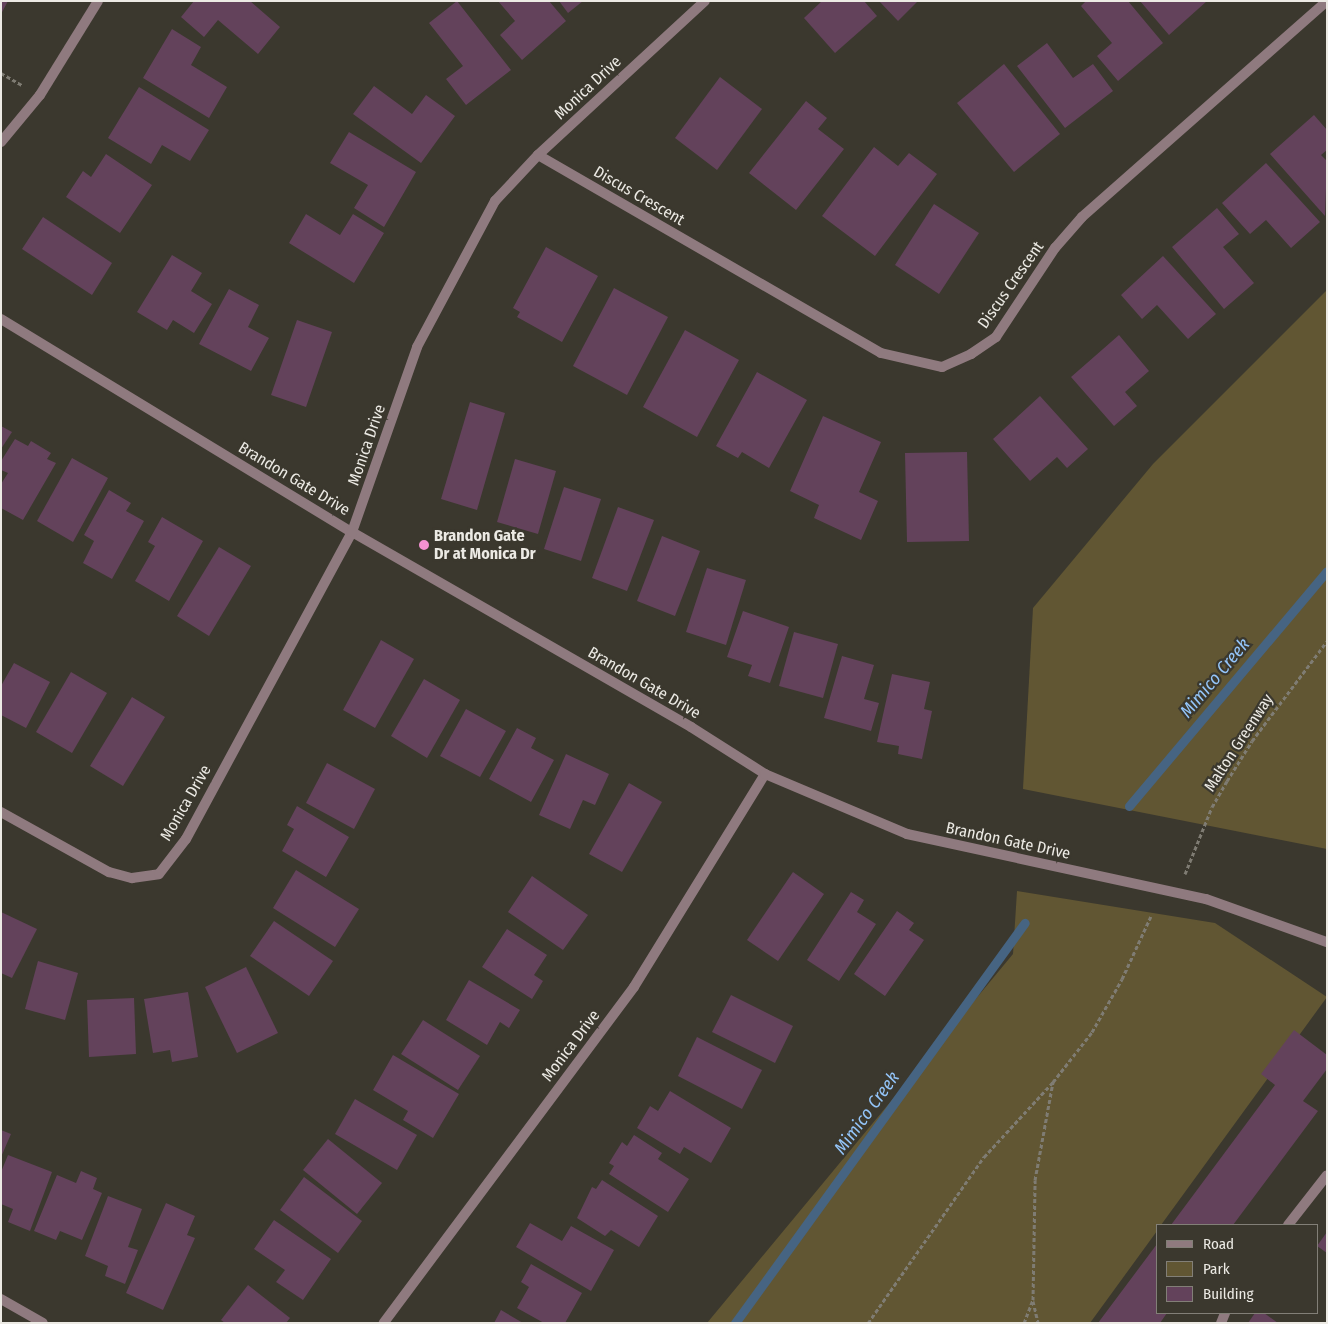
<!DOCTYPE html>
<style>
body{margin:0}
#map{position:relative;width:1328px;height:1324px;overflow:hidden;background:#3b382e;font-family:"Fira Sans Condensed",sans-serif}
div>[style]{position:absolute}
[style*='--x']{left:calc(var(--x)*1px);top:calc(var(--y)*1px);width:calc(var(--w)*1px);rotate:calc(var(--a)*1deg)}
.green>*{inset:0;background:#615633}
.stream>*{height:9px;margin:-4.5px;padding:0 4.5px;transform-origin:4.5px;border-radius:4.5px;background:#466482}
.building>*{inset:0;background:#63425b}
.path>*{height:3px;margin-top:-1.5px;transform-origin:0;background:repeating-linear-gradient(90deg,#7f7c73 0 4px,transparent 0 6.5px)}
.service>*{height:10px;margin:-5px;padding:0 5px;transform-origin:5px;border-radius:5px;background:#8f7a7f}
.minor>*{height:10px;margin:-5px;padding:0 5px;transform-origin:5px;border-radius:5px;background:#8f7a7f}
.tertiary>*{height:10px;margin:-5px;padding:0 5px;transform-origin:5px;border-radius:5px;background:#8f7a7f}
.dots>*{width:14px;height:14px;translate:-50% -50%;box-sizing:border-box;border:2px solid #3b382e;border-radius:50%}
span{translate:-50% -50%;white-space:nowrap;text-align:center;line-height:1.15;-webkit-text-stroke:4.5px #3b382e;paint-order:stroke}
.street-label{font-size:16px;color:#eceae4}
.poi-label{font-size:16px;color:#eceae4;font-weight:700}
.left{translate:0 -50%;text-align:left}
.water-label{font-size:18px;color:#94c5f9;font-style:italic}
.frame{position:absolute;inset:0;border:2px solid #eceae4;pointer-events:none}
.legend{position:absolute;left:1156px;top:1224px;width:162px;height:90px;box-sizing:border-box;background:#3b382e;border:1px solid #827f77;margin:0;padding:6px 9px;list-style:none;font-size:15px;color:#eceae4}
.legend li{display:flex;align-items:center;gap:10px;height:25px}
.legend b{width:25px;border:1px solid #827f77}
</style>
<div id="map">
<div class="green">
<i style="clip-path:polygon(1327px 290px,1327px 849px,1023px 789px,1033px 608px,1153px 464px)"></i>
<i style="clip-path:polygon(1017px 891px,1215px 923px,1327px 997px,1161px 1225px,1157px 1225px,1157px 1231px,1090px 1323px,707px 1323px,1013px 954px)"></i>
</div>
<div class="stream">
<i style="--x:1129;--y:806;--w:307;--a:-49.9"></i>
<i style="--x:735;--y:1323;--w:494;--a:-54.1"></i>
</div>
<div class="building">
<i style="clip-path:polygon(1px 1px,8px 1px,1px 14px)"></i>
<i style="clip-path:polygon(194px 1px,250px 1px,280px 27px,258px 54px,218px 20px,204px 37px,181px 17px)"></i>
<i style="clip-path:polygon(457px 1px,511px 70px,466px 105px,446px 79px,463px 66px,429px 23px)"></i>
<i style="clip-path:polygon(498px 1px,549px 1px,566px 21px,522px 60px,500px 35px,515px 21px)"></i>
<i style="clip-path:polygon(559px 1px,583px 1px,568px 13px)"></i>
<i style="clip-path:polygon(822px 1px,864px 1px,877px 16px,835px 53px,804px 18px)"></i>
<i style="clip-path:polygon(879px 1px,918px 1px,898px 21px)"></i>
<i style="clip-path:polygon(1086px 1px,1128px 1px,1163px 43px,1118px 81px,1097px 56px,1112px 43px,1081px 6px)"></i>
<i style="clip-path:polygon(1140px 1px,1207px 1px,1169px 35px)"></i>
<i style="clip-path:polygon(172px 29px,201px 47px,191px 65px,227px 87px,209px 118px,143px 78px)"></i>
<i style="clip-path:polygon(1047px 43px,1073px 78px,1093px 64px,1113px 91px,1065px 128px,1017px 66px)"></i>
<i style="clip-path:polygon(1004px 64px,1060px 134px,1014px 172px,957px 103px)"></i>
<i style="clip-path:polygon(720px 77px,762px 109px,717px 170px,675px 138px)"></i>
<i style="clip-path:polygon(374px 86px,412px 114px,426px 95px,455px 116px,421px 163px,353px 114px)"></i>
<i style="clip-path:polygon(139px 87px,209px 130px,190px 161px,162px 145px,151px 164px,108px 138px)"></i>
<i style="clip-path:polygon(806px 101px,827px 118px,818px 129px,844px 149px,796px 210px,749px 173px)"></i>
<i style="clip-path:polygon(1314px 115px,1327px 130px,1327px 150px,1321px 155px,1327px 161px,1325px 216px,1270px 154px)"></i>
<i style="clip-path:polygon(349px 132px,416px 172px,384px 227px,354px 208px,368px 185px,330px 163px)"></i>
<i style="clip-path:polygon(874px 147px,898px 166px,909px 153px,937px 174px,875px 256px,822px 216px)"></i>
<i style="clip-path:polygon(106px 154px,152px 185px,120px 233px,66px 197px,83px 171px,91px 177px)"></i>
<i style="clip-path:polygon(1266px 163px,1320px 222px,1291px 248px,1266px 220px,1250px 234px,1222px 203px)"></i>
<i style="clip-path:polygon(934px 204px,979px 233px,939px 294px,895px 265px)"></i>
<i style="clip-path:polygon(1217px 208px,1239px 234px,1223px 247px,1254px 283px,1224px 309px,1172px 247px)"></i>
<i style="clip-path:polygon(306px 214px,340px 235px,353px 214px,384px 233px,354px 283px,289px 243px)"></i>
<i style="clip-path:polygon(43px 217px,112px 263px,92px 295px,22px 249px)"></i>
<i style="clip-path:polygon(546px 247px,598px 276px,562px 342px,517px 317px,520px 312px,513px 308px)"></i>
<i style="clip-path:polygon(172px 255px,202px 273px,191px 291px,212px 304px,194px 333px,173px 320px,167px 330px,137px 312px)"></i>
<i style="clip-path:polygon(1163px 256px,1216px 314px,1188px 339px,1157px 305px,1142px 319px,1121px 295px)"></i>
<i style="clip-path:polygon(614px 288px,668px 317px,627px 395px,573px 366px)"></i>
<i style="clip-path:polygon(229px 289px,259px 305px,248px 327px,269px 338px,251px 371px,199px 344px)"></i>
<i style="clip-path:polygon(297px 320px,332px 332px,306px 407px,271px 395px)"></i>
<i style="clip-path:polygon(685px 330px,739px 360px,697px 437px,643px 407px)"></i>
<i style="clip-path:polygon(1119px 335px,1149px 371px,1125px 392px,1137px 406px,1114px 426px,1071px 377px)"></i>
<i style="clip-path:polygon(757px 372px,807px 400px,769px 468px,742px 452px,738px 458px,716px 446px)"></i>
<i style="clip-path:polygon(1040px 396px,1088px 449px,1067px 468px,1057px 457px,1030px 481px,993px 439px)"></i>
<i style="clip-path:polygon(470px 402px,505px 413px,477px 510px,441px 499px)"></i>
<i style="clip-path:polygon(823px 416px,881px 442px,859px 492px,878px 501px,861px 540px,814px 518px,819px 505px,790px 491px)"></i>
<i style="clip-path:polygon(1px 426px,12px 432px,1px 449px)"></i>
<i style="clip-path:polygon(15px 439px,28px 446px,31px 441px,51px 453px,47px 459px,56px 463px,23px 520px,1px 508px,1px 484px,8px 473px,1px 470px,1px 461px)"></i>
<i style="clip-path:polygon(967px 452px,969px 541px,907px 542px,905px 453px)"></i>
<i style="clip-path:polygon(72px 458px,108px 478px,73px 542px,37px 521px)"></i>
<i style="clip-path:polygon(515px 459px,556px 471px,538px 534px,497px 522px)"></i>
<i style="clip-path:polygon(564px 487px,601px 499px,581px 561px,544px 549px)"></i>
<i style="clip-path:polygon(109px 490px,131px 503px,126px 511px,144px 521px,112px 579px,83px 563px,94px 541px,84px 535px)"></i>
<i style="clip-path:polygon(618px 507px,654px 520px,627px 591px,592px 578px)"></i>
<i style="clip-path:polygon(162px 517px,203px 541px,169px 601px,135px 581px,155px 546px,148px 542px)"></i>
<i style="clip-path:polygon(662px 536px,700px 551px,675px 616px,637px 601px)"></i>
<i style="clip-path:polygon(219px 547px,251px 566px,209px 636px,177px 616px)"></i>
<i style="clip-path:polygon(707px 568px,746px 580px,726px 645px,686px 632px)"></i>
<i style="clip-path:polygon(743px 611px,789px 627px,770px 683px,748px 676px,752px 665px,727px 657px)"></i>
<i style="clip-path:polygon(794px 632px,838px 644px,823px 698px,779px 686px)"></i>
<i style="clip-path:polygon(381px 640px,414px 659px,375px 728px,343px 710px)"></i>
<i style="clip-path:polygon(842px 656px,874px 665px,864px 699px,879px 703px,871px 731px,824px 718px)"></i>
<i style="clip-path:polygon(14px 663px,50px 682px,26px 728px,1px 715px,1px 686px)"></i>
<i style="clip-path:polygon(71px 672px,107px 693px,72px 753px,36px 732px)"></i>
<i style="clip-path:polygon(892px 674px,930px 682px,924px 709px,932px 711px,922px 759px,898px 754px,899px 746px,877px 742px)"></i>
<i style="clip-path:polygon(424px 679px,460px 700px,427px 758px,391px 736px)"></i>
<i style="clip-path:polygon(132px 697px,165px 717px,123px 786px,90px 766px)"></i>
<i style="clip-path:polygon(466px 709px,506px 731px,480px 777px,440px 756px)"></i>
<i style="clip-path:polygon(517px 728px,536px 738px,531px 748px,554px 760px,531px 802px,489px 779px)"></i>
<i style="clip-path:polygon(566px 754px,609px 774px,595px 805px,583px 800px,570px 829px,539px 815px)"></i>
<i style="clip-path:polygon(327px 763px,375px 789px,354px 829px,306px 803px)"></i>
<i style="clip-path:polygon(629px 783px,662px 802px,622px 872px,589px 854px)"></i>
<i style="clip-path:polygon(297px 806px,349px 837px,326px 877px,282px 851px,294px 829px,287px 825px)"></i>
<i style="clip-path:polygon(296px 870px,359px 909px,335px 947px,273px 908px)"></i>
<i style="clip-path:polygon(793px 872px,824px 894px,778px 961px,747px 940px)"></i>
<i style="clip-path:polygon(532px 876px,588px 915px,563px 950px,508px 912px)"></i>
<i style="clip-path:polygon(851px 892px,864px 900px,857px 912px,876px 924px,839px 981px,807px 960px)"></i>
<i style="clip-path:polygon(897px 911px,914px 923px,909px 930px,924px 940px,885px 996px,854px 974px)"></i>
<i style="clip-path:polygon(1px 912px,37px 929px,12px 978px,1px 973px)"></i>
<i style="clip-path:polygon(274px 921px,333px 961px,309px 996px,250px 956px)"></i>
<i style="clip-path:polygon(507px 929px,547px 955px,534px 975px,543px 981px,532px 999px,482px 967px)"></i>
<i style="clip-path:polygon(38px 961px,78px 973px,65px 1020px,25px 1009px)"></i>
<i style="clip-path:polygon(246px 967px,278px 1033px,237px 1053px,205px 987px)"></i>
<i style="clip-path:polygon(469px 980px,520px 1010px,509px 1028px,500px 1022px,487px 1045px,446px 1020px)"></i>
<i style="clip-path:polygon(188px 992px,198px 1057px,172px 1062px,170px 1050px,153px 1053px,144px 999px)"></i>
<i style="clip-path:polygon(731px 995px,793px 1026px,775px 1063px,712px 1032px)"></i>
<i style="clip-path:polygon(134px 998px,136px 1054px,89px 1057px,87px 1000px)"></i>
<i style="clip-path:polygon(423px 1020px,480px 1056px,458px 1090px,401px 1054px)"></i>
<i style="clip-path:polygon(1294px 1030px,1327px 1055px,1327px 1069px,1303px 1101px,1318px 1111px,1233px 1225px,1171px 1225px,1275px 1085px,1261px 1074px)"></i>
<i style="clip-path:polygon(697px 1037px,762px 1070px,742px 1109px,678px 1076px)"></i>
<i style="clip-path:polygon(393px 1055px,459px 1094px,433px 1138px,403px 1120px,408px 1111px,373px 1090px)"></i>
<i style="clip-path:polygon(670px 1091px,731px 1128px,711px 1163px,684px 1147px,680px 1154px,637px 1128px,650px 1106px,658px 1111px)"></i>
<i style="clip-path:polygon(355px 1099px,417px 1135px,397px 1170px,335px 1134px)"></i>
<i style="clip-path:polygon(1px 1130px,11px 1134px,1px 1157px)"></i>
<i style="clip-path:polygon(634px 1135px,662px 1153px,658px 1159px,689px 1179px,668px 1212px,609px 1174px,614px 1166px,609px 1163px,622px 1142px,627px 1146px)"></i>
<i style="clip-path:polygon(328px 1139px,382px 1183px,357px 1214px,303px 1170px)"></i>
<i style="clip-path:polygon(8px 1155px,52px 1172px,30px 1231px,8px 1222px,13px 1209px,1px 1204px,1px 1172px)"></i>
<i style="clip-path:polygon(81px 1171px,97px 1178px,93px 1189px,102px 1193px,82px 1240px,60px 1231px,56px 1240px,34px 1231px,57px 1175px,76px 1183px)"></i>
<i style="clip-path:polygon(304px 1177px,362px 1221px,338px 1253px,280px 1210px)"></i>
<i style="clip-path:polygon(602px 1180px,658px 1216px,639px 1247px,611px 1230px,605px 1236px,577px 1218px,592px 1187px,596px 1189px)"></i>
<i style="clip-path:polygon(108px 1196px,142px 1209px,128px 1247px,138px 1250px,125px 1284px,105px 1276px,108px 1266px,85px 1256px)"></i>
<i style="clip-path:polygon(166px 1203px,195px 1216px,187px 1235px,195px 1238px,163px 1310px,126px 1293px)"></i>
<i style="clip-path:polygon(274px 1220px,331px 1259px,303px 1300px,276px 1282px,285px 1270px,254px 1249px)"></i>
<i style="clip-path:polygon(530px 1223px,562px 1241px,571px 1226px,614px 1250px,591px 1291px,516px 1247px)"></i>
<i style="clip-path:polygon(1327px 1232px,1327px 1253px,1317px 1246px)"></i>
<i style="clip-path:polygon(1157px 1244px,1157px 1313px,1167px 1313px,1160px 1323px,1098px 1323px)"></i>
<i style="clip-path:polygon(531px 1264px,582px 1293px,565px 1323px,544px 1323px,517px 1308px,529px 1287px,521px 1282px)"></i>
<i style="clip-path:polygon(248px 1285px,290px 1318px,286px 1323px,225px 1323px,221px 1320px)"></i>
<i style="clip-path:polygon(501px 1310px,523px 1323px,494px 1323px)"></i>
<i style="clip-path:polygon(1255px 1313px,1264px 1313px,1278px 1323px,1248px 1323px)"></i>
</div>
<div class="path">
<i style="--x:1;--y:73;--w:24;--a:30"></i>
<i style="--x:1185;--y:874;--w:72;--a:-68.1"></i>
<i style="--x:1212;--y:807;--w:30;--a:-60"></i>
<i style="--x:1227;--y:781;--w:47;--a:-58"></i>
<i style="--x:1252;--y:741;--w:125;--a:-53.1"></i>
<i style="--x:1033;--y:1301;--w:23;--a:77"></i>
<i style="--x:868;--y:1323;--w:203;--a:-55.1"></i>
<i style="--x:984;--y:1157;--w:102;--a:-47.4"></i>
<i style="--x:1053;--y:1082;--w:63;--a:-52"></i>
<i style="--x:1092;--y:1032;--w:61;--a:-60.5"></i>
<i style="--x:1122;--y:979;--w:69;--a:-65.3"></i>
<i style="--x:1024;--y:1323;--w:25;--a:-69"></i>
<i style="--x:1033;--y:1300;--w:120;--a:-89"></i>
<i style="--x:1035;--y:1180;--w:100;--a:-79.6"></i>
</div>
<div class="service">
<i style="--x:1288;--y:1225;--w:63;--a:-52"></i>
<i style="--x:1221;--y:1323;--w:11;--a:-68"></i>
</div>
<div class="minor">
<i style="--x:1;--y:142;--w:61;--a:-50.3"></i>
<i style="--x:40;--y:95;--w:110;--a:-58.3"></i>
<i style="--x:538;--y:155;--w:396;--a:30"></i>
<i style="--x:881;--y:353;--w:63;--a:12.9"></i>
<i style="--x:942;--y:367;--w:32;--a:-24"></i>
<i style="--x:971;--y:354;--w:30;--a:-34"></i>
<i style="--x:996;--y:337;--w:107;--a:-56.5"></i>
<i style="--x:1055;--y:248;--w:41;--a:-48.9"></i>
<i style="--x:1082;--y:217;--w:327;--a:-41.4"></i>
<i style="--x:1;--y:319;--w:411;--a:31.3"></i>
<i style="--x:352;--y:532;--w:391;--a:29.9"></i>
<i style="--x:691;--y:727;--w:88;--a:32.4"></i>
<i style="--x:765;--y:774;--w:250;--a:121.6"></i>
<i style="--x:634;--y:987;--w:419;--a:126.7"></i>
<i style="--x:1;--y:812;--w:124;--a:29.1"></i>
<i style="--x:109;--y:872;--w:24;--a:15"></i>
<i style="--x:132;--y:878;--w:27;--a:-8"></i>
<i style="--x:159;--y:874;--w:44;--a:-52.4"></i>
<i style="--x:186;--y:839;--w:349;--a:-61.6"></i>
<i style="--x:352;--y:532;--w:196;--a:-70.6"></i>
<i style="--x:417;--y:347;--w:166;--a:-61.9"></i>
<i style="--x:495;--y:201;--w:63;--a:-46.9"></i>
<i style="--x:538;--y:155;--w:227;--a:-42.7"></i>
<i style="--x:1;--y:1299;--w:48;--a:29.7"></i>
</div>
<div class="tertiary">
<i style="--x:765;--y:774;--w:154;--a:22.9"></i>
<i style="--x:907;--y:834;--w:306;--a:12.3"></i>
<i style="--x:1206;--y:899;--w:128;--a:19.6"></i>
</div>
<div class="dots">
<i style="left:424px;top:545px;background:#f591d2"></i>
</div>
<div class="street-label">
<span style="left:588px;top:88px;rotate:-43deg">Monica Drive</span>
<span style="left:639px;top:196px;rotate:30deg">Discus Crescent</span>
<span style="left:1011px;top:285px;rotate:-55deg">Discus Crescent</span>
<span style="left:367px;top:445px;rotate:-71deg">Monica Drive</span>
<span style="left:294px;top:479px;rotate:31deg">Brandon Gate Drive</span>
<span style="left:644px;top:683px;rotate:30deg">Brandon Gate Drive</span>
<span style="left:1239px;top:743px;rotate:-57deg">Malton Greenway</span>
<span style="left:186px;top:803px;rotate:-60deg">Monica Drive</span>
<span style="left:1008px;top:841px;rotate:12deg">Brandon Gate Drive</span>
<span style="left:571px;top:1046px;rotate:-53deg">Monica Drive</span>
</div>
<div class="poi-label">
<span class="left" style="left:434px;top:545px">Brandon Gate<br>Dr at Monica Dr</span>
</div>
<div class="water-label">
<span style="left:1215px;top:678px;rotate:-50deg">Mimico Creek</span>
<span style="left:867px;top:1113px;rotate:-54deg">Mimico Creek</span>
</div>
<div class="frame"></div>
<ul class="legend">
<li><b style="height:6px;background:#8f7a7f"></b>Road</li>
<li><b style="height:14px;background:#615633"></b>Park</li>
<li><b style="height:14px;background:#63425b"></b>Building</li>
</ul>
</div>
